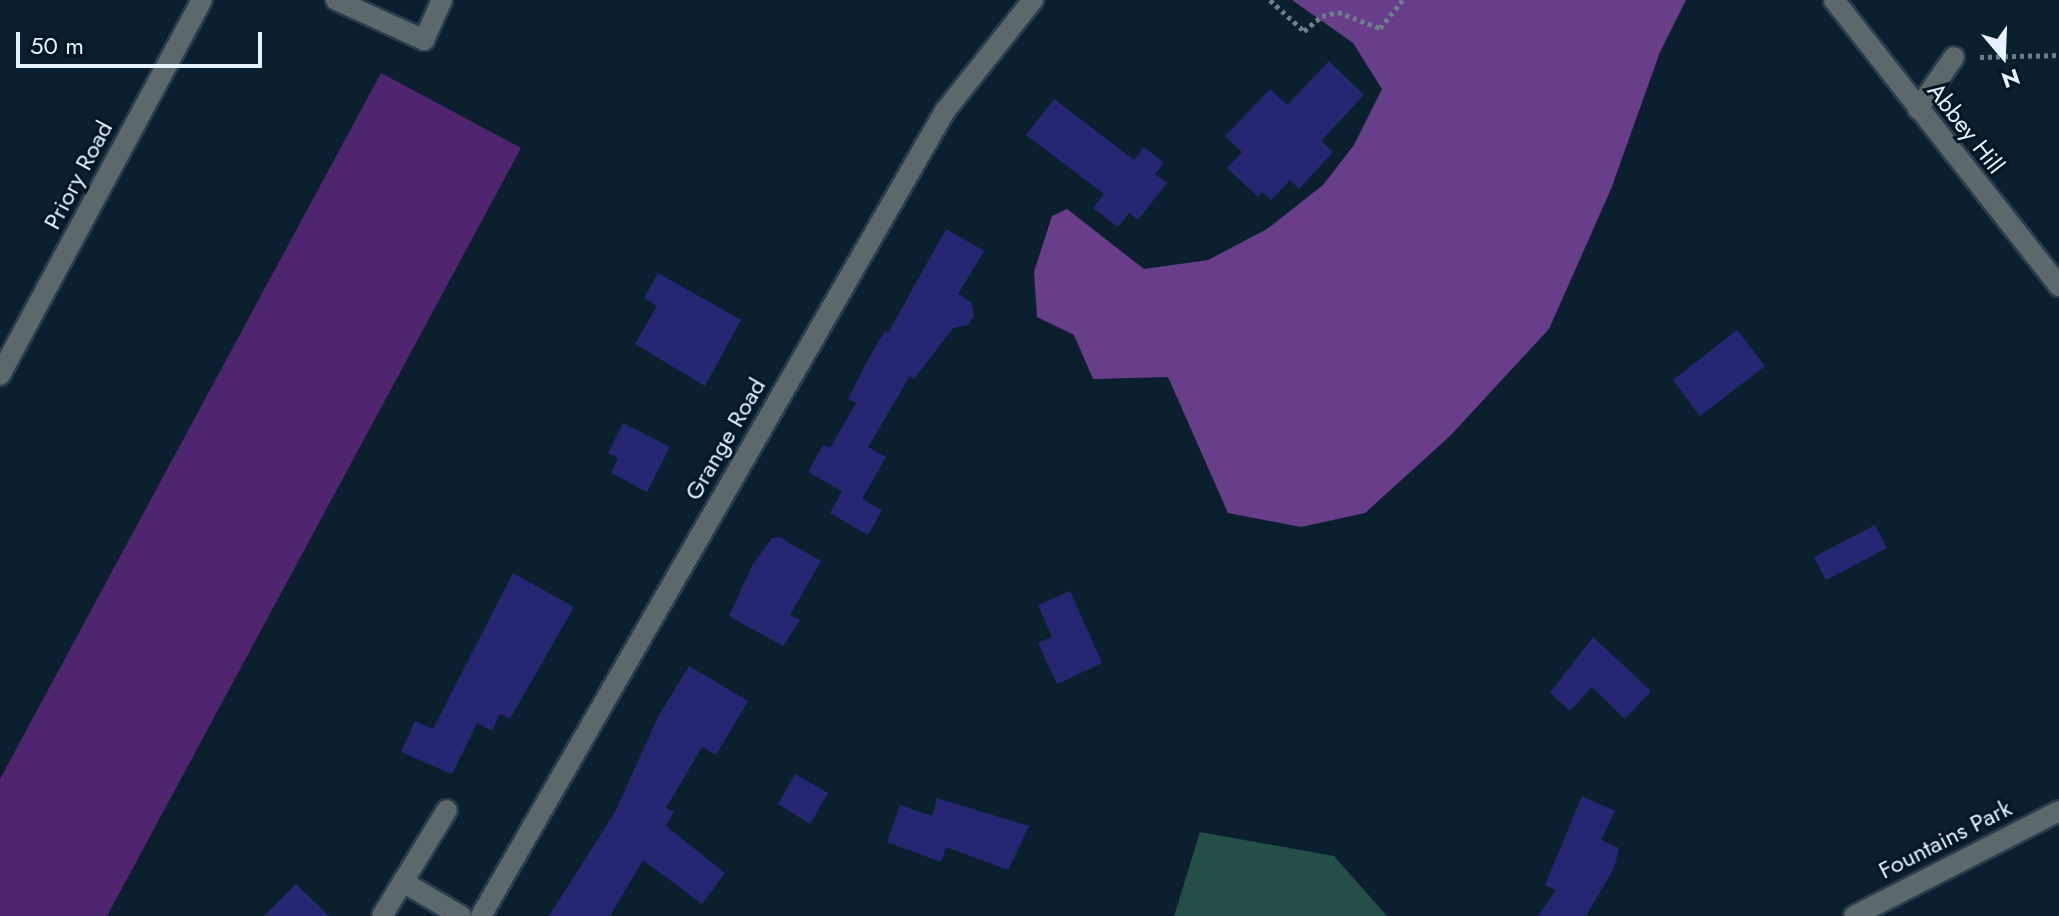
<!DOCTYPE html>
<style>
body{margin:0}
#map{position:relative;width:2059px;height:916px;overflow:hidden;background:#0c1f2f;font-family:Jost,sans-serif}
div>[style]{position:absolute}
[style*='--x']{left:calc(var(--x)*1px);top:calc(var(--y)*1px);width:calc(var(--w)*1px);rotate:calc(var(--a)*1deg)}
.green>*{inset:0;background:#50256f}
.forest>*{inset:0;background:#683d8a}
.water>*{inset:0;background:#234f48}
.building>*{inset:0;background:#262773}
.path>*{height:5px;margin-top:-2.5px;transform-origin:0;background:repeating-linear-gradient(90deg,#6d7d8b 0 4px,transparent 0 8px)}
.roads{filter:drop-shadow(2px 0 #2b3d4c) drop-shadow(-2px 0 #2b3d4c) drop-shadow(0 2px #2b3d4c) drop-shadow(0 -2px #2b3d4c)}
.minor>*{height:20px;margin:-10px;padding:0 10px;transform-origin:10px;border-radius:10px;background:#5b696c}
span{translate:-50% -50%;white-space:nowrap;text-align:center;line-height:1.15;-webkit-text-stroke:6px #041625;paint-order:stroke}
.street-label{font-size:24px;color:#e6f2fd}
.north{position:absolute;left:1963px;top:16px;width:80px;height:80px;-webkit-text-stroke:6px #041625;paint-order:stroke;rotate:161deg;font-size:22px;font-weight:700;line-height:32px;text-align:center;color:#e6f2fd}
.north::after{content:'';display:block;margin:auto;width:28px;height:36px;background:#e6f2fd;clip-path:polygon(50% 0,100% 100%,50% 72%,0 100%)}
.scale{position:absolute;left:16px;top:32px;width:246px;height:36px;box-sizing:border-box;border:4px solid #e6f2fd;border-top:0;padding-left:10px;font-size:24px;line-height:28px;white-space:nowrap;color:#e6f2fd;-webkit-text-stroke:6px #041625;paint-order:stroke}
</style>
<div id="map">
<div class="green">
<i style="clip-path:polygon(381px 73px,521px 148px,107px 916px,0 916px,0 779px)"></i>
</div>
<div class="forest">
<i style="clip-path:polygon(1292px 0,1686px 0,1660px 52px,1611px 189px,1549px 329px,1450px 436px,1365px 513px,1301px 527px,1228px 513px,1168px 377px,1093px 379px,1074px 335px,1037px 317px,1034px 272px,1052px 216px,1067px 209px,1144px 269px,1208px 260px,1267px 229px,1323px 185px,1354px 145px,1382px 89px,1353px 43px)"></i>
</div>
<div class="water">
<i style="clip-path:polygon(1200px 832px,1334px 856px,1387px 916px,1174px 916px)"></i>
</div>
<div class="building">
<i style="clip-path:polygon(1329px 61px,1364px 95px,1321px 141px,1333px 152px,1299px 189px,1290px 180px,1271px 200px,1262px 192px,1258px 197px,1227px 168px,1242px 152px,1225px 136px,1270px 89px,1287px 105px)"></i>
<i style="clip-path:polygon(1054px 99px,1134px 160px,1144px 147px,1164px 163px,1155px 174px,1167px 183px,1138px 220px,1129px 213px,1118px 227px,1093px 208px,1104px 194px,1026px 135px)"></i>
<i style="clip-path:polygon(946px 229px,984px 251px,958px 294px,971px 302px,974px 315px,968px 325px,953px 328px,914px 379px,910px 376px,868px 447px,886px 457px,862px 499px,882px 510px,868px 535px,830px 513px,842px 491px,808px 472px,823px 445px,830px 448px,856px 403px,848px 399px,871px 354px,885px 331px,888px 333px)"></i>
<i style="clip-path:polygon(658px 273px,741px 320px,705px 386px,635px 344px,657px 306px,644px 298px)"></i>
<i style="clip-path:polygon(1737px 330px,1765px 366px,1700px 416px,1673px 380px)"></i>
<i style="clip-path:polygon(623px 423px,670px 447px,647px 492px,611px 473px,618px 458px,608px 453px)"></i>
<i style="clip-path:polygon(1875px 525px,1887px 548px,1826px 580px,1814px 557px)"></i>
<i style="clip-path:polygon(779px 537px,821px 561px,790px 615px,800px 620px,783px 646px,729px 616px,753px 564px,772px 538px)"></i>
<i style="clip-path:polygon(513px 573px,574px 607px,510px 719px,500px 714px,492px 731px,477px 723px,452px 774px,401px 752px,415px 721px,433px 729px)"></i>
<i style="clip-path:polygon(1070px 591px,1102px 663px,1057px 684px,1038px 643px,1052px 637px,1038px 605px)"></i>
<i style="clip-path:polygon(1593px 637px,1651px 691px,1625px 719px,1592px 687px,1570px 711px,1550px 693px)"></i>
<i style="clip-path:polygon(689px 666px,748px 701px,716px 755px,702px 747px,666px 808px,674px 812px,666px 826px,725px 873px,702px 904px,643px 860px,610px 916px,549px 916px,615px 812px,659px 715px)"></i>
<i style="clip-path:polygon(795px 774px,828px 793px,810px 824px,778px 804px)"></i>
<i style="clip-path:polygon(1582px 796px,1615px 811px,1601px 840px,1619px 848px,1614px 868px,1586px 916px,1538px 916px,1556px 890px,1545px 885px)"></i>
<i style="clip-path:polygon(937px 798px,1029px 826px,1008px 870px,946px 847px,941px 862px,887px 842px,900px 805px,932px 816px)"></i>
<i style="clip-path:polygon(296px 884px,329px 916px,264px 916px)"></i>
</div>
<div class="path">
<i style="--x:1270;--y:0;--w:46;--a:42.4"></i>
<i style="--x:1304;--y:31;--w:23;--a:-40"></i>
<i style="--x:1322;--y:16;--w:16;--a:-14"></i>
<i style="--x:1338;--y:12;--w:45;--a:20.9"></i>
<i style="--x:1380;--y:28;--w:36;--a:-51"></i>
<i style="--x:1980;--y:57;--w:79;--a:-1.5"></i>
</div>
<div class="roads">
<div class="minor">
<i style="--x:336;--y:0;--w:97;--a:24.4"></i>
<i style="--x:424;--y:40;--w:44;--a:-65.8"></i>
<i style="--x:1834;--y:0;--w:364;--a:51.8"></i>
<i style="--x:1918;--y:109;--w:63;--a:-55.3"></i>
<i style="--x:0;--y:375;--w:426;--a:-61.7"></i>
<i style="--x:403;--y:882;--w:67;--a:30.4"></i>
<i style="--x:382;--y:916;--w:124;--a:-58.5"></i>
<i style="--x:481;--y:916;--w:929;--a:-60.04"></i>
<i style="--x:945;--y:111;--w:142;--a:-51.6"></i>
<i style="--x:1854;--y:916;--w:230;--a:-27.1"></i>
</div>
</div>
<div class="street-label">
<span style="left:1966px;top:128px;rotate:52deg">Abbey Hill</span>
<span style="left:78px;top:175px;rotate:-62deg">Priory Road</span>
<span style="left:725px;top:439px;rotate:-60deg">Grange Road</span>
<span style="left:1945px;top:839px;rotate:-27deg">Fountains Park</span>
</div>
<div class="north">N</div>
<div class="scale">50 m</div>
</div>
